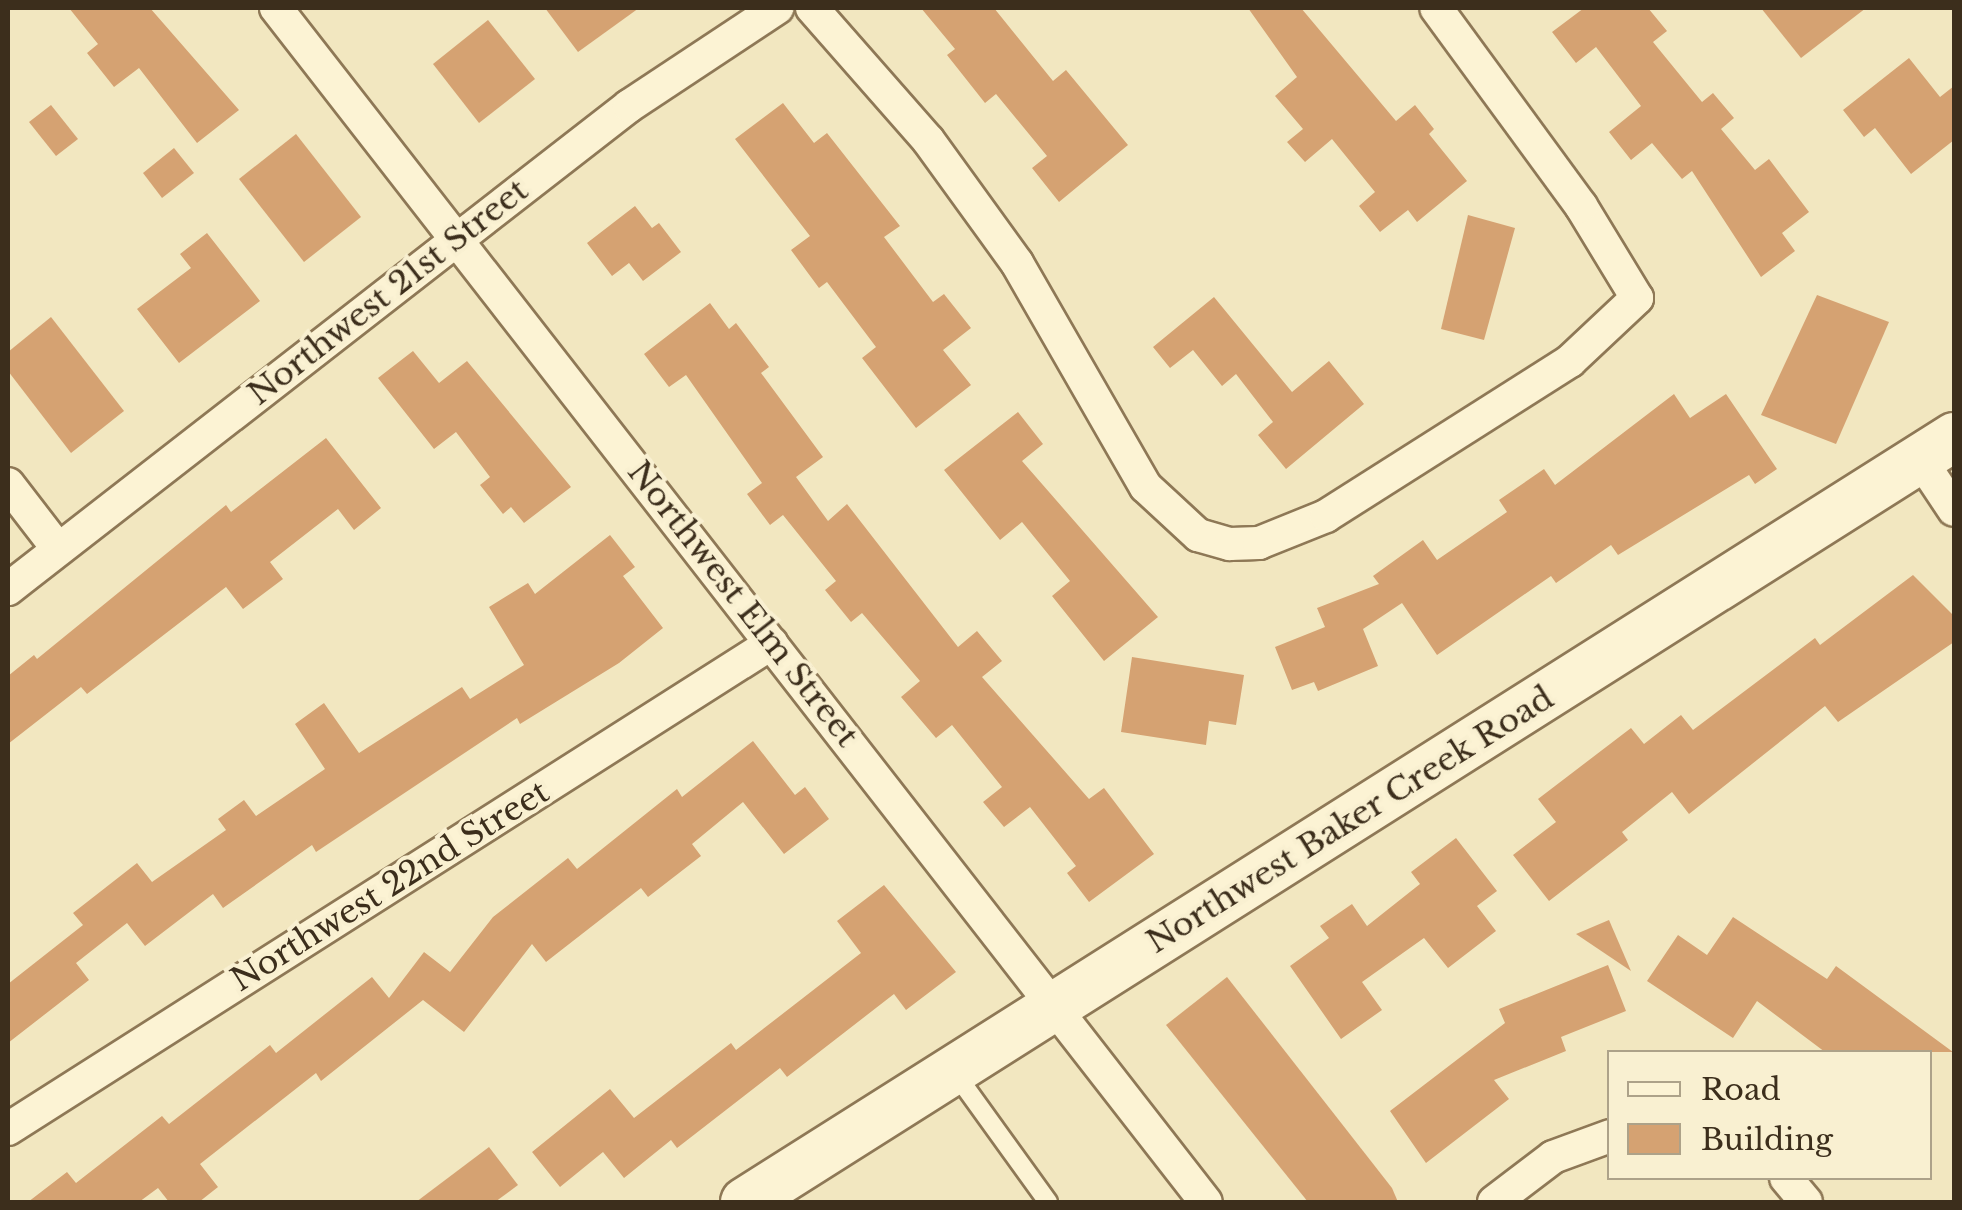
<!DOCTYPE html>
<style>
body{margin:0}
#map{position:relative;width:1962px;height:1210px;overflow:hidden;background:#f2e7c0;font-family:"Libre Baskerville",serif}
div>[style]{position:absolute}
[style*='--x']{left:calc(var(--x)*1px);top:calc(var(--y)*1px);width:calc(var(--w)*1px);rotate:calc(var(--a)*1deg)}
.building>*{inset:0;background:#d5a272}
.roads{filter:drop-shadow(2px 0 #8e7856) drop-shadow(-2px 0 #8e7856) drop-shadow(0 2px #8e7856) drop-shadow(0 -2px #8e7856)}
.service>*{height:18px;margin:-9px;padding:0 9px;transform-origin:9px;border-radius:9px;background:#fcf3d4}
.minor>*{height:32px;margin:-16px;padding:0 16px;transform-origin:16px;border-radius:16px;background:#fcf3d4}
.secondary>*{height:48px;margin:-24px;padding:0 24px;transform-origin:24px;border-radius:24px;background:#fcf3d4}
span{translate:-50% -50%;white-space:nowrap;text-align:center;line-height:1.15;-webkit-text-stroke:8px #f9f0d1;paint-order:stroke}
.street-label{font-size:32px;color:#3c2e1c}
.frame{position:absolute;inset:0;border:10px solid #3c2e1c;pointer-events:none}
.legend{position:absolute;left:1607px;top:1050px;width:325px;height:130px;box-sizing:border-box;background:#f9f0d1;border:2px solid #ada289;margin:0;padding:12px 18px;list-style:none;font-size:30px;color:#3c2e1c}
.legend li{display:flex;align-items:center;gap:20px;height:50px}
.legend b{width:50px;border:2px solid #ada289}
</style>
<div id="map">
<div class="building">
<i style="clip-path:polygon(69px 8px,150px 8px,239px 110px,197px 143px,139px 68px,114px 87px,87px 53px,98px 44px)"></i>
<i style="clip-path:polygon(545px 8px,639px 8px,578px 52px)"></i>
<i style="clip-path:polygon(921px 8px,994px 8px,1053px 81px,1066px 70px,1128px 145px,1059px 202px,1032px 168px,1047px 156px,996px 94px,985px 103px,947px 55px,955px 49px)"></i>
<i style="clip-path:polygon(1248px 8px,1301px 8px,1396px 121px,1415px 105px,1434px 129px,1429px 134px,1467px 181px,1417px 222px,1408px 210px,1380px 232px,1359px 206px,1375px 192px,1332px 139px,1305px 162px,1287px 142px,1303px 129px,1275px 96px,1297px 77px)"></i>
<i style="clip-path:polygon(1584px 8px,1648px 8px,1667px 31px,1653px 42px,1702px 102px,1713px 93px,1734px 118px,1721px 129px,1755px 170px,1769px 159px,1809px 212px,1782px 233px,1795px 251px,1761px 277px,1692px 171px,1682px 179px,1652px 143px,1631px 160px,1609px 132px,1641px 106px,1596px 47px,1576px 63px,1552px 32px)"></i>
<i style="clip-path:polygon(1761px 8px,1866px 8px,1801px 58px)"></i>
<i style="clip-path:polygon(488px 20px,535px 79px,479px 123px,433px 64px)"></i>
<i style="clip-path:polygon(1909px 58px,1940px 97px,1954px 86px,1954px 140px,1911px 174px,1875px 128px,1864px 137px,1843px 110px)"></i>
<i style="clip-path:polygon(783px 103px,814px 143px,827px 133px,900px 226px,884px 237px,933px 302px,944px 294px,971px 328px,943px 350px,971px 385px,916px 428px,862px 358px,876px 347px,827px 282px,819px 288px,791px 250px,810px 236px,735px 139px)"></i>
<i style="clip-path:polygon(51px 105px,78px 139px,56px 156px,29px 122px)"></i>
<i style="clip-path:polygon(296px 134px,361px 217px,304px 262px,239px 179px)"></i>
<i style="clip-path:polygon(174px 148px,194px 173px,162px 198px,143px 173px)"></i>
<i style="clip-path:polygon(635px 206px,652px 228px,659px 223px,681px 252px,643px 281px,629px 263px,612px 276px,587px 243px)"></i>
<i style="clip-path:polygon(1468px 215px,1515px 228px,1484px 340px,1441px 329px)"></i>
<i style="clip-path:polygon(207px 233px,260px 301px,179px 363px,137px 309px,191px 268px,180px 254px)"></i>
<i style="clip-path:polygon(1817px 295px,1889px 322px,1836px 444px,1761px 415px)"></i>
<i style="clip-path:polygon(1214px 297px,1292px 392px,1329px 361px,1364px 404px,1286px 469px,1258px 435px,1273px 422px,1236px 374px,1222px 386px,1193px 350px,1170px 368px,1153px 347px)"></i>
<i style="clip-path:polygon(710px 303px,729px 329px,736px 323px,769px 367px,761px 373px,823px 457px,796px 477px,828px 521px,847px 504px,958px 647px,977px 631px,1002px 661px,982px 677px,1089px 799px,1104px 788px,1154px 854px,1089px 902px,1067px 873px,1076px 866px,1030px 807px,1004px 827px,983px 802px,1002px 787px,952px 725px,936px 738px,901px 697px,920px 681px,862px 613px,851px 622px,825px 590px,836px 581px,783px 515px,770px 525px,747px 494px,762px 483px,686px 375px,669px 387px,644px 354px)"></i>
<i style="clip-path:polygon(51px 317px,124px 411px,71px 453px,8px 371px,8px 352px)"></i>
<i style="clip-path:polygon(413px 351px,439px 383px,467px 361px,571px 487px,524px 523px,511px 507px,503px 514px,480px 485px,490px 477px,456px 432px,434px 449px,378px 378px)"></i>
<i style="clip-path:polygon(1674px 394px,1690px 418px,1726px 394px,1777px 469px,1755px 484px,1749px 475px,1618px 555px,1611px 545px,1556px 583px,1551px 576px,1437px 655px,1402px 603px,1363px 629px,1378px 666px,1318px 691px,1314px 682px,1292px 690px,1275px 647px,1325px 627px,1317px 608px,1379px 584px,1373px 576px,1423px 540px,1437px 560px,1507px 512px,1499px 500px,1544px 469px,1555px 485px)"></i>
<i style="clip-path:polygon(1018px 412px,1043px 444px,1022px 461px,1158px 617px,1104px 661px,1052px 596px,1070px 581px,1022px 522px,1000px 540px,944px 470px)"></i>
<i style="clip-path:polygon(326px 438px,381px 508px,354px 530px,338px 509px,270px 562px,283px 579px,243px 609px,226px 587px,87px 694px,81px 687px,8px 744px,8px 676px,34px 655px,37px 659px,226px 505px,231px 512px)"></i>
<i style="clip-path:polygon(610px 535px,635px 567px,623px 576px,663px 628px,619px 663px,520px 724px,517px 718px,316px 852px,312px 845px,223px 908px,213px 894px,145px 946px,127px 923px,76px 963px,89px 980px,8px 1043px,8px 984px,83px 925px,73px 913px,137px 863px,152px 882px,226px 830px,218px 819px,244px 800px,256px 816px,325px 769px,295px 724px,324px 703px,359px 753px,462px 687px,470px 699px,524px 665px,489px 607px,528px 583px,535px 594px)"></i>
<i style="clip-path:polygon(1913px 575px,1954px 616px,1954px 642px,1838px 722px,1825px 706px,1689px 814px,1672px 792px,1622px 832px,1628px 840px,1549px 901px,1513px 855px,1556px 822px,1538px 799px,1631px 728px,1644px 744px,1681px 715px,1693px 730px,1815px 638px,1820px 645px)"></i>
<i style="clip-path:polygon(1132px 657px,1244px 675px,1236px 725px,1209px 721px,1206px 745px,1121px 732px)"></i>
<i style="clip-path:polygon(753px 741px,795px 795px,805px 787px,829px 819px,784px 854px,743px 802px,692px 844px,701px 856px,648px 897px,641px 888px,546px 962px,532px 944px,464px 1032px,423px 1000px,321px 1081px,316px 1073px,200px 1164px,218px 1187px,199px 1202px,169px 1202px,158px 1188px,139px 1202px,28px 1202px,67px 1172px,76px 1183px,162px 1116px,169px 1124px,270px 1045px,276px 1053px,372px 977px,389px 998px,424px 952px,450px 972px,493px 917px,568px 858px,577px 869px,677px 789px,682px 797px)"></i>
<i style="clip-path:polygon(1456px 838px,1497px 891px,1477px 906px,1496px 931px,1448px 968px,1424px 938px,1362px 982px,1382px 1010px,1341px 1039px,1290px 966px,1329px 938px,1320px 926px,1352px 904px,1367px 926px,1420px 884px,1411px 872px)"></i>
<i style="clip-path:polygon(884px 885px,956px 972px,906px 1010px,894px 994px,787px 1077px,780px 1068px,677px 1148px,671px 1140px,624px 1178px,603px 1152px,560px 1187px,532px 1152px,610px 1089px,634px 1118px,731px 1043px,736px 1050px,861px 953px,837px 921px)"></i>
<i style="clip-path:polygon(1733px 917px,1827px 979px,1836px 966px,1953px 1052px,1825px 1052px,1757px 1001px,1733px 1038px,1647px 981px,1678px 935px,1707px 955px)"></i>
<i style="clip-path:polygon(1609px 920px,1631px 971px,1576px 934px)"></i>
<i style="clip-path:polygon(1608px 965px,1626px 1011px,1561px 1037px,1566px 1051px,1494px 1080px,1509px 1099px,1426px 1163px,1390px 1111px,1505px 1023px,1499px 1009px)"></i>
<i style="clip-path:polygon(1227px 977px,1392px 1188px,1398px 1202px,1308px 1202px,1166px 1025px)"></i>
<i style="clip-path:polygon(489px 1147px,518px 1185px,495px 1202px,416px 1202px)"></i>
</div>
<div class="roads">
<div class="service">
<i style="--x:955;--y:1073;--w:159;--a:54.2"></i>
</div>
<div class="minor">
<i style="--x:276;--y:8;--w:1513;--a:52.09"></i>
<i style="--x:812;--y:8;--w:176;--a:48.7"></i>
<i style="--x:928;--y:140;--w:152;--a:54.1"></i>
<i style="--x:1017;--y:263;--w:258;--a:60.1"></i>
<i style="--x:1146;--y:487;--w:71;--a:42.7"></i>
<i style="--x:1198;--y:535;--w:33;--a:16"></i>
<i style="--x:1230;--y:544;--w:29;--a:-2"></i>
<i style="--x:1259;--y:543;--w:72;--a:-21.9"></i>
<i style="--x:1326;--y:516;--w:289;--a:-32.4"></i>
<i style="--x:1570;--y:361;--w:92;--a:-43.2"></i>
<i style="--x:1637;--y:298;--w:108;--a:-121.3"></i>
<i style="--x:1581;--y:206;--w:245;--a:-126.2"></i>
<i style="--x:1920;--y:459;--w:61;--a:56.3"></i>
<i style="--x:8;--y:484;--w:82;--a:52.4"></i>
<i style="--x:8;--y:589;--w:787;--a:-37.87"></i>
<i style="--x:629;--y:106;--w:178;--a:-33.5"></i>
<i style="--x:8;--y:1129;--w:905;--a:-32.46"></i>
<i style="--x:1786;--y:1178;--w:31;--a:50"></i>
<i style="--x:1494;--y:1202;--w:74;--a:-37.3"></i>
<i style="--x:1553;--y:1157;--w:61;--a:-20.2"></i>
</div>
<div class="secondary">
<i style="--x:745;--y:1202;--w:1431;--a:-32.32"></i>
</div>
</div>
<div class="street-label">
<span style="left:388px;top:292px;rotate:-38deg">Northwest 21st Street</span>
<span style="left:743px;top:604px;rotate:52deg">Northwest Elm Street</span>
<span style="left:1350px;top:820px;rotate:-32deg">Northwest Baker Creek Road</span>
<span style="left:390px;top:886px;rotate:-32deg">Northwest 22nd Street</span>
</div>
<div class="frame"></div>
<ul class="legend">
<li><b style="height:12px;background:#fcf3d4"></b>Road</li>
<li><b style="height:28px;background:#d5a272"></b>Building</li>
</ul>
</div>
